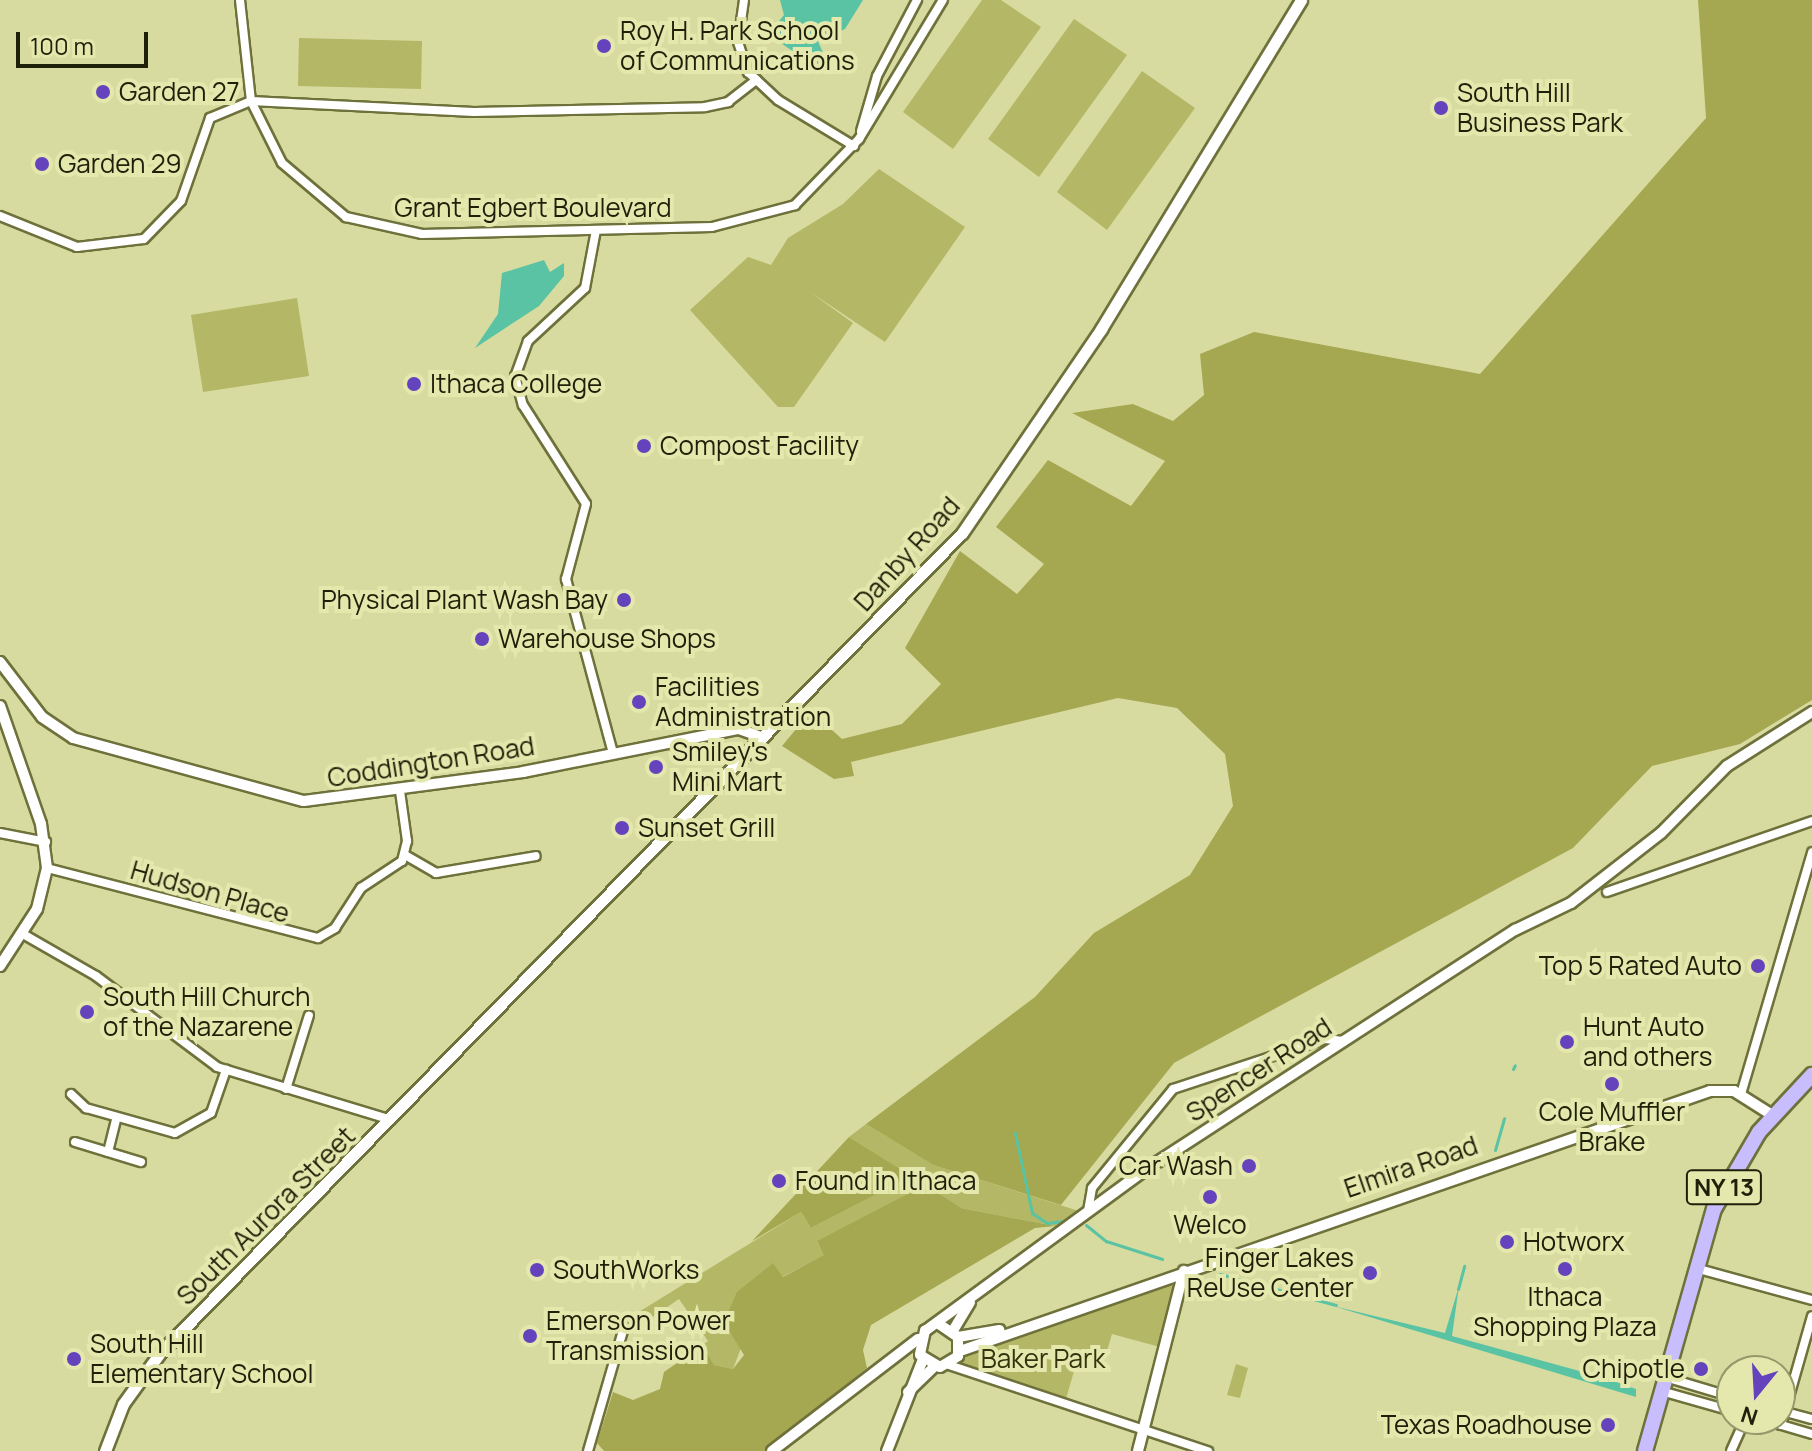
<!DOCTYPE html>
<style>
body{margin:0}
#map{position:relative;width:1812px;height:1451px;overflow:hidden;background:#d7dba0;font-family:Manrope,sans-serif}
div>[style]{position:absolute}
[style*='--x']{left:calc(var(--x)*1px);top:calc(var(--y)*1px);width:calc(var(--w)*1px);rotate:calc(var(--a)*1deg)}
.green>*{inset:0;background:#b4b765}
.forest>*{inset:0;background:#a5a851}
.water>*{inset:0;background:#59c3a3}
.stream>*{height:3px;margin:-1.5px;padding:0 1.5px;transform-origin:1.5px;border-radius:1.5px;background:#59c3a3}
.roads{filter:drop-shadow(2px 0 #6f713b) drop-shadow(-2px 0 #6f713b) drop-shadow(0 2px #6f713b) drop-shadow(0 -2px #6f713b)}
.minor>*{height:8px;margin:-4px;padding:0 4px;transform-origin:4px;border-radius:4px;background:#fff}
.tertiary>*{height:10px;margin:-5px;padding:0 5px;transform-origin:5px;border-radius:5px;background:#fff}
.secondary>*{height:11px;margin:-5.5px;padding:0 5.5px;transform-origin:5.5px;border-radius:5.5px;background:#fff}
.trunk>*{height:14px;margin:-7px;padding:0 7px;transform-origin:7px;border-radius:7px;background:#c8befe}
.dots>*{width:22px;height:22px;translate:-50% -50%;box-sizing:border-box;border:4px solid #e4e8ad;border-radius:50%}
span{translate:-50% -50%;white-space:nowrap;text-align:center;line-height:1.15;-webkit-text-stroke:8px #e4e8ad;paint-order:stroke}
.shield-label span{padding:2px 6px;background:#e4e8ad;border:2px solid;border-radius:6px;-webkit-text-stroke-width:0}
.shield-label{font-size:24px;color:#1f2009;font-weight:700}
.poi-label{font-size:26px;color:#1f2009}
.left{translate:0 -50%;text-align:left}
.right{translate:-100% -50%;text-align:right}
.street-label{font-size:26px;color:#1f2009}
.park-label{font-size:26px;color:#33340e}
.north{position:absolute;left:1716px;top:1355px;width:80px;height:80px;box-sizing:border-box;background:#e4e8ad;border:2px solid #95986b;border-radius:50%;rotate:198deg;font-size:22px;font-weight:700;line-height:32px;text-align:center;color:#1f2009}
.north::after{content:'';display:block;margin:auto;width:28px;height:36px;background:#6443bc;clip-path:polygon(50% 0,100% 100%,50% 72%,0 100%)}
.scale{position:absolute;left:16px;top:32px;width:132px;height:36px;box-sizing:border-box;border:4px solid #1f2009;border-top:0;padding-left:10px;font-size:24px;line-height:28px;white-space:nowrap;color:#1f2009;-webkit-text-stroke:6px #e4e8ad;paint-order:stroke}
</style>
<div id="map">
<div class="green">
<i style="clip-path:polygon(982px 0,1001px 0,1041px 27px,953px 149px,903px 112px)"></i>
<i style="clip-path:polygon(1074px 19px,1127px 55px,1039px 177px,988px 139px)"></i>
<i style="clip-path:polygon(299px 38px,422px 41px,421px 89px,298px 86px)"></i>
<i style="clip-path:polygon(1142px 71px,1195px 108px,1107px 230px,1057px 192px)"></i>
<i style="clip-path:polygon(879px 169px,965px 227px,885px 342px,810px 292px,853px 323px,794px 407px,778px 407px,690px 310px,748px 257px,771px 265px,788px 238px,843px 204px)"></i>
<i style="clip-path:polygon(297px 298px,309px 376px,203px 392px,191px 315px)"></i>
<i style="clip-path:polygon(866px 1124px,933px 1165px,1079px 1211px,1055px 1226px,961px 1208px,817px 1242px,825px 1255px,782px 1277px,773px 1264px,733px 1369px,714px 1365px,703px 1345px,708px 1341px,679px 1299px,635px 1329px,629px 1318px,801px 1212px,811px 1228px,910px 1176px,849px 1137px)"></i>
<i style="clip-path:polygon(1167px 1284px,1175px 1287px,1160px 1347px,1112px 1334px,1101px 1371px,1076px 1364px,1066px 1399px,956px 1364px,963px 1355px)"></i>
<i style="clip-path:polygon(1236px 1364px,1248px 1368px,1240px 1398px,1227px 1395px)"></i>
</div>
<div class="forest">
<i style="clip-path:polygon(1698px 0,1812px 0,1812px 700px,1740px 744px,1652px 766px,1573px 848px,1174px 1063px,1061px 1205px,933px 1165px,866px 1124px,1035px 997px,1094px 933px,1190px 875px,1233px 806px,1225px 754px,1177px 708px,1118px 698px,851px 762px,854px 776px,834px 779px,782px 746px,811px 711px,842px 739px,902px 724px,941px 684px,905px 648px,960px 551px,1017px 594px,1044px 564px,996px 527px,1048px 460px,1131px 506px,1165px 461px,1072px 413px,1133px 404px,1173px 421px,1204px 395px,1200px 354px,1254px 332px,1480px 374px,1706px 118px)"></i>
<i style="clip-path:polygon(849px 1137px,911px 1176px,811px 1228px,801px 1212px,752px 1241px)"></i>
<i style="clip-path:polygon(925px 1185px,961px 1208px,1055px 1226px,1035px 1228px,871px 1325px,863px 1350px,867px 1368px,765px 1451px,604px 1451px,597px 1443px,613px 1392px,633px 1400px,660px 1389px,664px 1372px,703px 1345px,714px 1365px,733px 1369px,744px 1355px,724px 1322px,737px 1292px,773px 1263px,783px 1277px,824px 1255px,817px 1241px)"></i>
</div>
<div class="water">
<i style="clip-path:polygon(780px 0,863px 0,845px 29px,818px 41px,826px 60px,817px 68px,775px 39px,771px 31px,784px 15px)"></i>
<i style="clip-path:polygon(544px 260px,550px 272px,564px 263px,564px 276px,539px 306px,475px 348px,498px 314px,502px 273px)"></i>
<i style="clip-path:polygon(1459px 1286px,1452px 1336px,1605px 1378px,1636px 1389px,1636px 1397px,1333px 1306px,1445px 1333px)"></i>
</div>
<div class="stream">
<i style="--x:1513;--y:1069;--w:4;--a:-63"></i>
<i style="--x:1015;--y:1133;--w:82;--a:78"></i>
<i style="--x:1032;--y:1213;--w:18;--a:34"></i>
<i style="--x:1047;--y:1223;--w:16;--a:-7"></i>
<i style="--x:1495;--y:1150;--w:33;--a:-74"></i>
<i style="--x:1086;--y:1225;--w:26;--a:39"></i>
<i style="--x:1106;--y:1241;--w:59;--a:17.8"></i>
<i style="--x:1220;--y:1274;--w:120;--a:15"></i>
<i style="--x:1458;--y:1289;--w:24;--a:-75"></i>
</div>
<div class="roads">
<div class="minor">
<i style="--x:240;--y:0;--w:102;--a:83.8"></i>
<i style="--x:251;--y:101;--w:69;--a:63.4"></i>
<i style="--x:282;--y:163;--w:84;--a:40.2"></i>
<i style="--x:346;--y:217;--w:78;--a:12.6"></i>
<i style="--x:422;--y:234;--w:290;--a:-1.4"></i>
<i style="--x:712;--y:227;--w:86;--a:-14.8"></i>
<i style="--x:795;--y:205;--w:92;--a:-45.9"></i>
<i style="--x:859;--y:139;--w:162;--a:-58.9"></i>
<i style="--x:744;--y:0;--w:42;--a:98.1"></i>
<i style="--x:738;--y:42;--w:32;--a:72"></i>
<i style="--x:748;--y:72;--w:41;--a:43"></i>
<i style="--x:778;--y:100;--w:89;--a:31.2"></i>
<i style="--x:861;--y:131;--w:57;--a:-73.8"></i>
<i style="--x:877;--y:76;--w:86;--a:-62.2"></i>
<i style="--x:0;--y:216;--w:83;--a:21.9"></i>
<i style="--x:77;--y:247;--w:67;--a:-6.8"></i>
<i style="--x:144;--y:239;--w:53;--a:-45.8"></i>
<i style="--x:181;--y:201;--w:88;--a:-70.7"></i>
<i style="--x:210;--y:118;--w:44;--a:-22.5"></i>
<i style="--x:251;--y:101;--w:223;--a:2.8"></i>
<i style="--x:474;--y:112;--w:231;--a:-1.2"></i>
<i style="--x:705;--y:107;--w:24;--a:-12"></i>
<i style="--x:728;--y:102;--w:36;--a:-38"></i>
<i style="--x:596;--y:230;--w:59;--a:100.7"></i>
<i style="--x:585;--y:288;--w:78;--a:137.1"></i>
<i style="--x:528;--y:341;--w:37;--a:110"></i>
<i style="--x:515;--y:376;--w:30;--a:75"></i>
<i style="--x:523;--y:405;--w:117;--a:57.5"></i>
<i style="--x:586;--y:504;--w:78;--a:104.9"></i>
<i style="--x:566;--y:579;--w:180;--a:74.9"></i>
<i style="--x:0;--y:833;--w:47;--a:11.1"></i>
<i style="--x:405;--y:855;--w:36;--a:30"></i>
<i style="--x:436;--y:873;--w:101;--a:-9.6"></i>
<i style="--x:47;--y:868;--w:280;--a:14.5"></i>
<i style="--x:318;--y:938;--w:20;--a:-30"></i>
<i style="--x:335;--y:928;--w:48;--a:-57"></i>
<i style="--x:361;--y:888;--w:49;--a:-33.4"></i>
<i style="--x:402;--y:861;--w:21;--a:-76"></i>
<i style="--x:407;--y:841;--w:50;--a:-98"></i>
<i style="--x:1607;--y:892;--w:217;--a:-19.1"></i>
<i style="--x:23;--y:934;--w:84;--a:29.9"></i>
<i style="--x:96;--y:976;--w:151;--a:36.9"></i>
<i style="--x:217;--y:1067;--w:182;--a:16.9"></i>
<i style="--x:286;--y:1089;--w:77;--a:-72.7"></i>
<i style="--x:71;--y:1094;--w:21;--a:43"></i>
<i style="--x:86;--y:1108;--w:92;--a:15.7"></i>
<i style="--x:175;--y:1133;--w:41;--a:-29.1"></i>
<i style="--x:211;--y:1113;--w:46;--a:-70.8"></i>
<i style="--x:1741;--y:1094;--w:252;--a:-73.6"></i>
<i style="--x:75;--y:1142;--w:69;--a:16.9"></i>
<i style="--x:108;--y:1152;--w:36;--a:-76"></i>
<i style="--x:1088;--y:1211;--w:23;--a:-80"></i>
<i style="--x:1092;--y:1188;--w:128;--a:-50.7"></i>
<i style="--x:1173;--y:1089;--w:160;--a:-18.2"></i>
<i style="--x:1325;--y:1039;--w:19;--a:6"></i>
<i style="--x:1695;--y:1268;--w:121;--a:15.3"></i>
<i style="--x:949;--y:1365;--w:273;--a:18.4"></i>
<i style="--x:1665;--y:1377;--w:70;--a:16.6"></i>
<i style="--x:1661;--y:1391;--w:74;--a:15.7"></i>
<i style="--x:1782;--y:1411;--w:31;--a:15"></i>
<i style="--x:1761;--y:1419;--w:53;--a:16.4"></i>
<i style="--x:1781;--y:1425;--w:113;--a:-74.1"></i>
<i style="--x:588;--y:1451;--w:129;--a:-73.8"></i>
<i style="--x:1731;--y:1451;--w:35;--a:-66"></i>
</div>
<div class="tertiary">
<i style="--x:0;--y:662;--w:69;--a:52.6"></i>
<i style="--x:42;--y:717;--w:37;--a:34"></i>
<i style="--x:73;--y:738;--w:239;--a:15.3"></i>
<i style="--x:304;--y:801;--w:221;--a:-7.5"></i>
<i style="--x:523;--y:772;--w:220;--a:-11.3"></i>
<i style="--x:739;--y:729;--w:23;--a:20"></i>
<i style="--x:0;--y:706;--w:125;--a:70.8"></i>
<i style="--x:41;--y:824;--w:44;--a:82.2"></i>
<i style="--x:47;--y:868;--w:42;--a:103.7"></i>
<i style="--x:37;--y:909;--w:68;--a:123"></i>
<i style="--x:954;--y:1329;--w:31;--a:-59"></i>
<i style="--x:958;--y:1337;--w:42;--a:-9.7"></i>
<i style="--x:960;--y:1351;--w:794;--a:-19.12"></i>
<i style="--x:1710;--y:1091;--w:24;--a:0"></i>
<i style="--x:1734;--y:1091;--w:45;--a:32.3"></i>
<i style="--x:920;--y:1354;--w:24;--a:-78"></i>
<i style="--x:925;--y:1331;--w:269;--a:-36.2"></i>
<i style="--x:1142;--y:1172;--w:445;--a:-33"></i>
<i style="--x:1515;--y:930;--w:62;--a:-25.7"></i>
<i style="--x:1571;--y:903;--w:114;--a:-37.9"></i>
<i style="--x:1661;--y:833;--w:94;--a:-45.4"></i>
<i style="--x:1727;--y:766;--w:101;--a:-32.4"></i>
<i style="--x:920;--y:1355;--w:23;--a:31"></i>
<i style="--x:940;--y:1367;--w:21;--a:-31"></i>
<i style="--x:958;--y:1356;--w:19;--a:-90"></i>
<i style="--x:958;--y:1337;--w:22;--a:-146"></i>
<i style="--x:908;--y:1392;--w:36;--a:-44"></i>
<i style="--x:772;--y:1451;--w:184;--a:-37.5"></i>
<i style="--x:887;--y:1451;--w:99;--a:-68.6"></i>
<i style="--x:1138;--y:1451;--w:186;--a:-75.7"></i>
</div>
<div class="secondary">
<i style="--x:105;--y:1451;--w:50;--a:-69"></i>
<i style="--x:123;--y:1404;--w:62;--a:-54.2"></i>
<i style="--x:159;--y:1354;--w:1148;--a:-45.64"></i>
<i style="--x:962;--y:533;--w:247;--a:-55.7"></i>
<i style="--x:1101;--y:329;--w:385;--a:-58.7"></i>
</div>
<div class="trunk">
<i style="--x:1645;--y:1451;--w:252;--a:-74.1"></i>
<i style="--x:1714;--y:1209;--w:89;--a:-59.7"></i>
<i style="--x:1759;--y:1132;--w:78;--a:-47.1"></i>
</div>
</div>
<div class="dots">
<i style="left:604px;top:46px;background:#6443bc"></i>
<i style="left:103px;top:92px;background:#6443bc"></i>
<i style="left:1441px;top:108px;background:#6443bc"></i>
<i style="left:42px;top:164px;background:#6443bc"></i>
<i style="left:414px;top:384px;background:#6443bc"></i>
<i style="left:644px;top:446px;background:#6443bc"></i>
<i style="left:624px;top:600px;background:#6443bc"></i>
<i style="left:482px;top:639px;background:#6443bc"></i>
<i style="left:639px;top:702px;background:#6443bc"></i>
<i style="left:656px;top:767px;background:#6443bc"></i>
<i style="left:622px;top:828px;background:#6443bc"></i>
<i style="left:1758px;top:966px;background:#6443bc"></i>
<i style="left:87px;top:1012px;background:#6443bc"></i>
<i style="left:1567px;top:1042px;background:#6443bc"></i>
<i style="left:1612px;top:1084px;background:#6443bc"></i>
<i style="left:1249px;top:1166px;background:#6443bc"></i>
<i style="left:779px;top:1181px;background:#6443bc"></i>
<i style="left:1210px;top:1197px;background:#6443bc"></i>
<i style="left:1507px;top:1242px;background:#6443bc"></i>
<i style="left:1565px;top:1269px;background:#6443bc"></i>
<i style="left:537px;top:1270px;background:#6443bc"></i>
<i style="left:1370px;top:1273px;background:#6443bc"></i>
<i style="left:530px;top:1336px;background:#6443bc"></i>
<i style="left:74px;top:1359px;background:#6443bc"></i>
<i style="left:1701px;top:1369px;background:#6443bc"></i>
<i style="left:1608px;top:1425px;background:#6443bc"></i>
</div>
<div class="shield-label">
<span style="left:1724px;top:1187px">NY 13</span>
</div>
<div class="poi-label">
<span class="left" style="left:620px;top:46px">Roy H. Park School<br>of Communications</span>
<span class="left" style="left:119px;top:92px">Garden 27</span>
<span class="left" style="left:1457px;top:108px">South Hill<br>Business Park</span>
<span class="left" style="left:58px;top:164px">Garden 29</span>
<span class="left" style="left:430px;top:384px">Ithaca College</span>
<span class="left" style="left:660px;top:446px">Compost Facility</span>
<span class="right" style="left:608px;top:600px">Physical Plant Wash Bay</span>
<span class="left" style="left:498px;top:639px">Warehouse Shops</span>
<span class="left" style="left:655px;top:702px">Facilities<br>Administration</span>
<span class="left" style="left:672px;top:767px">Smiley's<br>Mini Mart</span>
<span class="left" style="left:638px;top:828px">Sunset Grill</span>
<span class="right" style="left:1742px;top:966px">Top 5 Rated Auto</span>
<span class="left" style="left:103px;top:1012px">South Hill Church<br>of the Nazarene</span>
<span class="left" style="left:1583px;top:1042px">Hunt Auto<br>and others</span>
<span style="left:1612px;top:1127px">Cole Muffler<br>Brake</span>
<span class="right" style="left:1233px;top:1166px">Car Wash</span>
<span class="left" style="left:795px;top:1181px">Found in Ithaca</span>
<span style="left:1210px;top:1225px">Welco</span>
<span class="left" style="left:1523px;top:1242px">Hotworx</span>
<span class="right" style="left:1354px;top:1273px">Finger Lakes<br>ReUse Center</span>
<span class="left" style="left:553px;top:1270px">SouthWorks</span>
<span style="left:1565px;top:1312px">Ithaca<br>Shopping Plaza</span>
<span class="left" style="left:546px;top:1336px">Emerson Power<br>Transmission</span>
<span class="left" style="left:90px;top:1359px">South Hill<br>Elementary School</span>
<span class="right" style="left:1685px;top:1369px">Chipotle</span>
<span class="right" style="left:1592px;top:1425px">Texas Roadhouse</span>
</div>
<div class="street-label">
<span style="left:533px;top:208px">Grant Egbert Boulevard</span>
<span style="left:907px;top:554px;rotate:-48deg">Danby Road</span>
<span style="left:431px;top:762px;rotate:-9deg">Coddington Road</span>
<span style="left:210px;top:892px;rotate:16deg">Hudson Place</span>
<span style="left:1259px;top:1070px;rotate:-33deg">Spencer Road</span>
<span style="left:1411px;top:1167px;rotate:-19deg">Elmira Road</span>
<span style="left:266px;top:1216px;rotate:-45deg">South Aurora Street</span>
</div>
<div class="park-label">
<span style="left:1043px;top:1359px">Baker Park</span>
</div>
<div class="north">N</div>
<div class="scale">100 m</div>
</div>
